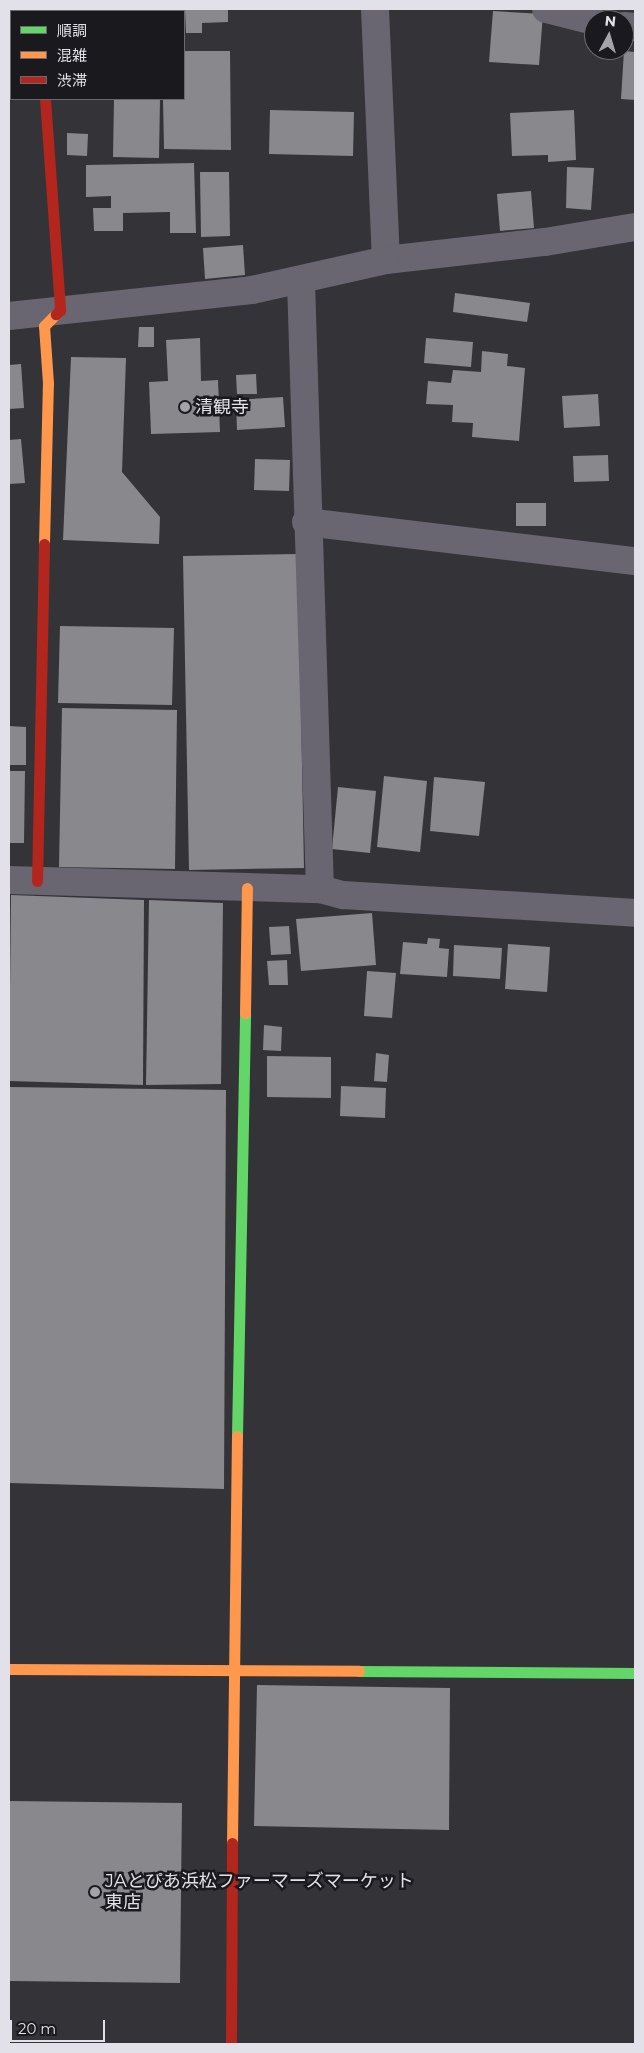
<!DOCTYPE html>
<meta charset="utf-8">
<style>
body{margin:0}
#map{position:relative;width:644px;height:2053px;overflow:hidden;background:#343338;font-family:Montserrat,"Noto Sans JP",sans-serif}
div>[style]{position:absolute}
[style*='--x']{left:calc(var(--x)*1px);top:calc(var(--y)*1px);width:calc(var(--w)*1px);rotate:calc(var(--a)*1deg)}
.building>*{inset:0;background:#89888c}
.street>*{height:28px;margin:-14px;padding:0 14px;transform-origin:14px;border-radius:14px;background:#696571}
.fast>*{height:11px;margin:-5.5px;padding:0 5.5px;transform-origin:5.5px;border-radius:5.5px;background:#63d668}
.slow>*{height:11px;margin:-5.5px;padding:0 5.5px;transform-origin:5.5px;border-radius:5.5px;background:#ff974d}
.jam>*{height:11px;margin:-5.5px;padding:0 5.5px;transform-origin:5.5px;border-radius:5.5px;background:#b3261e}
.dots>*{width:14px;height:14px;translate:-50% -50%;box-sizing:border-box;border:2px solid #1a191e;border-radius:50%}
span{translate:-50% -50%;white-space:nowrap;text-align:center;line-height:1.15;-webkit-text-stroke:5px #1a191e;paint-order:stroke}
.poi-label{font-size:18px;color:#e2e0e8}
.left{translate:0 -50%;text-align:left}
.frame{position:absolute;inset:0;border:10px solid #e2e0e8;pointer-events:none}
.legend{position:absolute;left:10px;top:10px;width:175px;height:90px;box-sizing:border-box;background:#1a191e;border:1px solid #6a696f;margin:0;padding:6px 9px;list-style:none;font-size:15px;color:#e2e0e8}
.legend li{display:flex;align-items:center;gap:10px;height:25px}
.legend b{width:25px;border:1px solid #6a696f}
.north{position:absolute;left:584px;top:10px;width:50px;height:50px;box-sizing:border-box;background:#1a191e;border:1px solid #6a696f;border-radius:50%;rotate:6deg;font-size:14px;font-weight:700;line-height:20px;text-align:center;color:#e2e0e8}
.north::after{content:'';display:block;margin:auto;width:18px;height:22px;background:#a5a3aa;clip-path:polygon(50% 0,100% 100%,50% 72%,0 100%)}
.scale{position:absolute;left:10px;top:2020px;width:95px;height:22px;box-sizing:border-box;border:2px solid #e2e0e8;border-top:0;padding-left:6px;font-size:15px;line-height:18px;white-space:nowrap;color:#e2e0e8;-webkit-text-stroke:4px #1a191e;paint-order:stroke}
</style>
<div id="map">
<div class="building">
<i style="clip-path:polygon(94px 9px,138px 9px,138px 11px,94px 11px)"></i>
<i style="clip-path:polygon(185px 9px,228px 9px,228px 22px,202px 23px,202px 33px,186px 33px)"></i>
<i style="clip-path:polygon(493px 11px,543px 14px,539px 65px,489px 62px)"></i>
<i style="clip-path:polygon(184px 51px,230px 51px,231px 150px,164px 149px,163px 99px,184px 99px)"></i>
<i style="clip-path:polygon(624px 51px,635px 52px,635px 100px,621px 99px)"></i>
<i style="clip-path:polygon(114px 99px,160px 99px,159px 158px,113px 157px)"></i>
<i style="clip-path:polygon(270px 110px,354px 112px,353px 156px,269px 154px)"></i>
<i style="clip-path:polygon(574px 110px,576px 160px,548px 162px,548px 155px,512px 156px,510px 113px)"></i>
<i style="clip-path:polygon(67px 133px,88px 134px,87px 156px,67px 155px)"></i>
<i style="clip-path:polygon(194px 163px,196px 233px,170px 233px,170px 212px,123px 213px,123px 231px,94px 231px,93px 208px,111px 208px,111px 196px,86px 197px,86px 165px)"></i>
<i style="clip-path:polygon(567px 167px,594px 168px,591px 210px,566px 208px)"></i>
<i style="clip-path:polygon(200px 172px,229px 172px,230px 236px,201px 237px)"></i>
<i style="clip-path:polygon(531px 191px,534px 228px,500px 231px,497px 194px)"></i>
<i style="clip-path:polygon(243px 245px,245px 275px,205px 279px,203px 248px)"></i>
<i style="clip-path:polygon(455px 293px,530px 303px,527px 322px,453px 312px)"></i>
<i style="clip-path:polygon(139px 327px,154px 327px,154px 347px,138px 347px)"></i>
<i style="clip-path:polygon(200px 338px,201px 381px,218px 380px,220px 432px,151px 434px,149px 382px,168px 381px,166px 340px)"></i>
<i style="clip-path:polygon(426px 338px,473px 342px,471px 367px,424px 363px)"></i>
<i style="clip-path:polygon(482px 351px,508px 354px,507px 366px,525px 368px,519px 441px,472px 437px,473px 423px,452px 422px,453px 405px,426px 404px,428px 381px,451px 383px,453px 370px,481px 372px)"></i>
<i style="clip-path:polygon(71px 357px,126px 358px,122px 472px,160px 517px,159px 544px,63px 540px)"></i>
<i style="clip-path:polygon(21px 364px,24px 408px,9px 409px,9px 365px)"></i>
<i style="clip-path:polygon(256px 374px,257px 394px,237px 394px,236px 375px)"></i>
<i style="clip-path:polygon(598px 394px,600px 426px,564px 428px,562px 396px)"></i>
<i style="clip-path:polygon(283px 397px,285px 427px,237px 430px,236px 400px)"></i>
<i style="clip-path:polygon(21px 439px,25px 483px,9px 484px,9px 440px)"></i>
<i style="clip-path:polygon(608px 455px,609px 481px,574px 482px,573px 456px)"></i>
<i style="clip-path:polygon(255px 459px,290px 460px,289px 491px,254px 490px)"></i>
<i style="clip-path:polygon(516px 503px,546px 503px,546px 526px,516px 526px)"></i>
<i style="clip-path:polygon(298px 554px,304px 868px,189px 870px,183px 556px)"></i>
<i style="clip-path:polygon(60px 626px,174px 628px,172px 705px,58px 703px)"></i>
<i style="clip-path:polygon(62px 708px,177px 710px,175px 869px,59px 867px)"></i>
<i style="clip-path:polygon(9px 726px,26px 727px,26px 765px,9px 765px)"></i>
<i style="clip-path:polygon(9px 771px,25px 771px,24px 843px,9px 843px)"></i>
<i style="clip-path:polygon(384px 776px,427px 781px,420px 852px,377px 847px)"></i>
<i style="clip-path:polygon(434px 777px,485px 782px,479px 836px,430px 831px)"></i>
<i style="clip-path:polygon(338px 787px,376px 791px,370px 853px,332px 849px)"></i>
<i style="clip-path:polygon(11px 895px,144px 900px,143px 1085px,9px 1081px)"></i>
<i style="clip-path:polygon(149px 900px,223px 903px,221px 1084px,146px 1085px)"></i>
<i style="clip-path:polygon(372px 913px,376px 965px,301px 971px,296px 919px)"></i>
<i style="clip-path:polygon(289px 926px,291px 954px,271px 955px,269px 927px)"></i>
<i style="clip-path:polygon(428px 938px,440px 939px,439px 948px,449px 949px,447px 977px,400px 974px,403px 942px,427px 944px)"></i>
<i style="clip-path:polygon(508px 944px,550px 947px,547px 992px,505px 989px)"></i>
<i style="clip-path:polygon(454px 945px,502px 948px,500px 979px,453px 976px)"></i>
<i style="clip-path:polygon(287px 960px,288px 985px,269px 985px,267px 961px)"></i>
<i style="clip-path:polygon(367px 971px,396px 973px,392px 1018px,364px 1016px)"></i>
<i style="clip-path:polygon(264px 1025px,282px 1027px,281px 1051px,263px 1050px)"></i>
<i style="clip-path:polygon(376px 1053px,389px 1055px,387px 1082px,374px 1081px)"></i>
<i style="clip-path:polygon(267px 1056px,331px 1057px,331px 1098px,267px 1097px)"></i>
<i style="clip-path:polygon(341px 1086px,386px 1088px,385px 1118px,340px 1116px)"></i>
<i style="clip-path:polygon(10px 1087px,226px 1090px,224px 1489px,9px 1483px)"></i>
<i style="clip-path:polygon(257px 1685px,450px 1688px,449px 1830px,254px 1826px)"></i>
<i style="clip-path:polygon(9px 1801px,182px 1803px,180px 1983px,9px 1981px)"></i>
</div>
<div class="street">
<i style="--x:37;--y:9;--w:2;--a:90"></i>
<i style="--x:375;--y:9;--w:251;--a:87.5"></i>
<i style="--x:386;--y:260;--w:160;--a:-6.5"></i>
<i style="--x:545;--y:242;--w:91;--a:-9.5"></i>
<i style="--x:546;--y:9;--w:49;--a:14"></i>
<i style="--x:624;--y:26;--w:11;--a:5"></i>
<i style="--x:301;--y:282;--w:607;--a:88.21"></i>
<i style="--x:9;--y:316;--w:244;--a:-6.1"></i>
<i style="--x:252;--y:290;--w:137;--a:-12.6"></i>
<i style="--x:306;--y:522;--w:331;--a:6.8"></i>
<i style="--x:9;--y:880;--w:311;--a:1.7"></i>
<i style="--x:320;--y:889;--w:24;--a:15"></i>
<i style="--x:343;--y:895;--w:293;--a:3.5"></i>
</div>
<div class="fast">
<i style="--x:237;--y:1436;--w:423;--a:-88.9"></i>
<i style="--x:359;--y:1671;--w:276;--a:0.4"></i>
</div>
<div class="slow">
<i style="--x:44;--y:544;--w:161;--a:-88.6"></i>
<i style="--x:48;--y:383;--w:57;--a:-94"></i>
<i style="--x:44;--y:326;--w:17;--a:-45"></i>
<i style="--x:245;--y:1013;--w:125;--a:-89.1"></i>
<i style="--x:9;--y:1669;--w:350;--a:0.3"></i>
<i style="--x:232;--y:1843;--w:407;--a:-89.3"></i>
</div>
<div class="jam">
<i style="--x:45;--y:99;--w:212;--a:85.9"></i>
<i style="--x:60;--y:310;--w:6;--a:135"></i>
<i style="--x:37;--y:881;--w:337;--a:-88.8"></i>
<i style="--x:231;--y:2044;--w:201;--a:-89.7"></i>
</div>
<div class="dots">
<i style="left:185px;top:407px;background:#a5a3aa"></i>
<i style="left:95px;top:1892px;background:#a5a3aa"></i>
</div>
<div class="poi-label">
<span class="left" style="left:195px;top:407px">清観寺</span>
<span class="left" style="left:105px;top:1892px">JAとぴあ浜松ファーマーズマーケット<br>東店</span>
</div>
<div class="frame"></div>
<ul class="legend">
<li><b style="height:6px;background:#63d668"></b>順調</li>
<li><b style="height:6px;background:#ff974d"></b>混雑</li>
<li><b style="height:6px;background:#b3261e"></b>渋滞</li>
</ul>
<div class="north">N</div>
<div class="scale">20 m</div>
</div>
